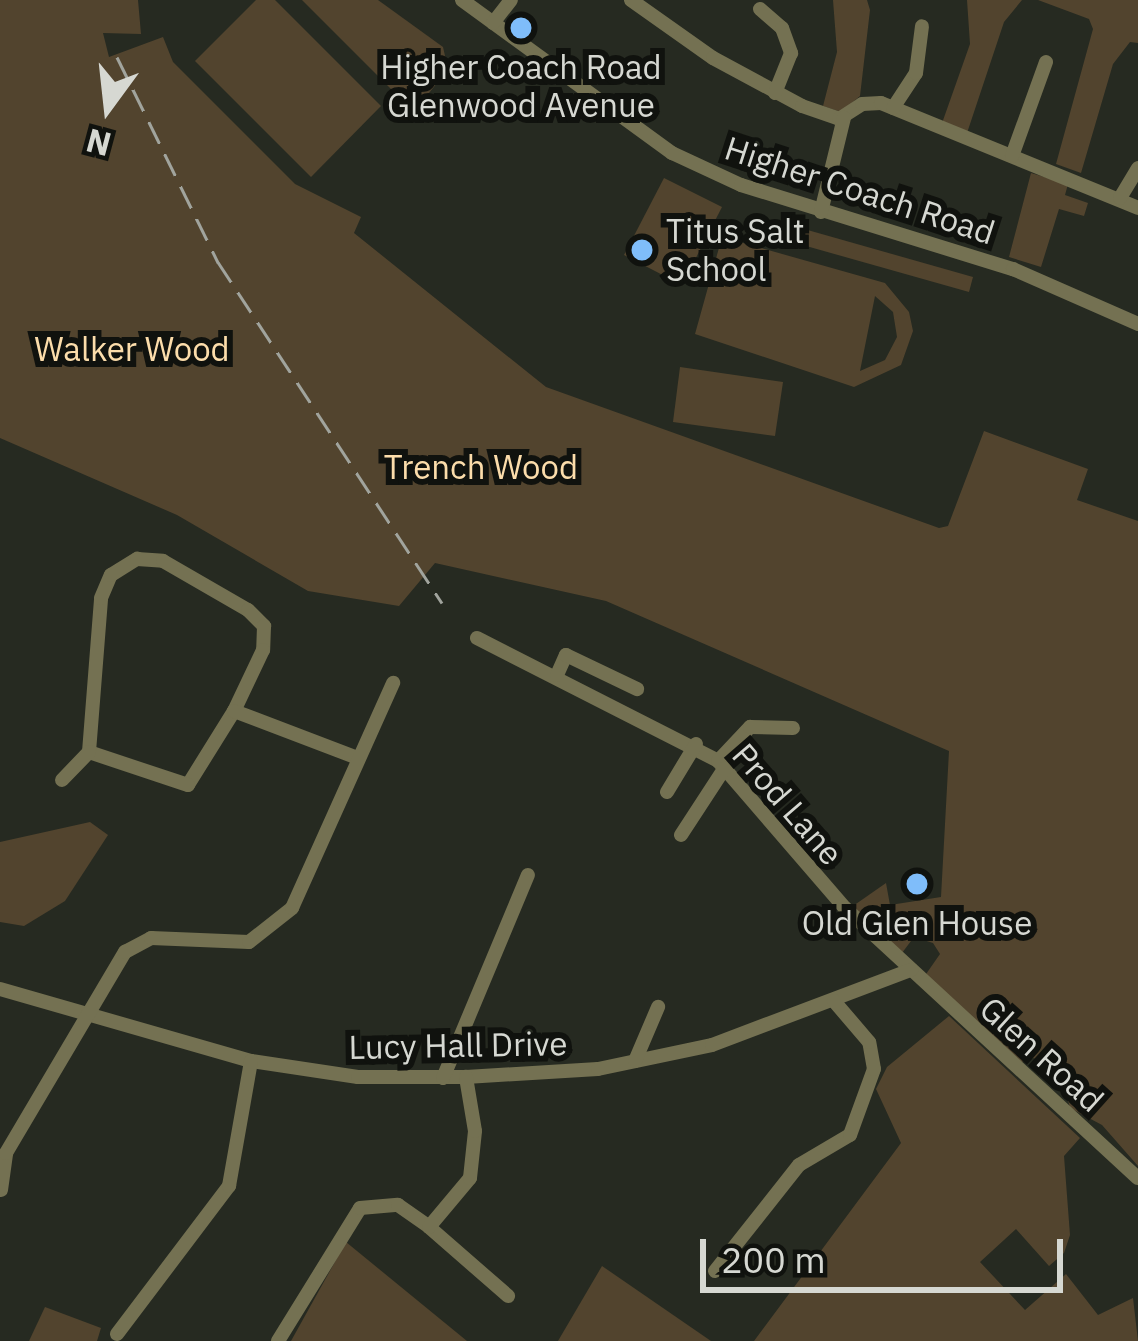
<!DOCTYPE html>
<style>
body{margin:0}
#map{position:relative;width:1138px;height:1341px;overflow:hidden;background:#262a21;font-family:"IBM Plex Sans",sans-serif}
div>[style]{position:absolute}
[style*='--x']{left:calc(var(--x)*1px);top:calc(var(--y)*1px);width:calc(var(--w)*1px);rotate:calc(var(--a)*1deg)}
.green>*{inset:0;background:#52442e}
.minor>*{height:14px;margin:-7px;padding:0 7px;transform-origin:7px;border-radius:7px;background:#747152}
.rail>*{height:3px;margin-top:-1.5px;transform-origin:0;background:repeating-linear-gradient(90deg,#a1a49d 0 24px,transparent 0 36px)}
.dots>*{width:33px;height:33px;translate:-50% -50%;box-sizing:border-box;border:6px solid #10120e;border-radius:50%}
span{translate:-50% -50%;white-space:nowrap;text-align:center;line-height:1.15;-webkit-text-stroke:12px #10120e;paint-order:stroke}
.poi-label{font-size:33px;color:#d6d8d2}
.left{translate:0 -50%;text-align:left}
.street-label{font-size:33px;color:#d6d8d2}
.park-label{font-size:33px;color:#fcddab}
.north{position:absolute;left:48px;top:48px;width:120px;height:120px;-webkit-text-stroke:9px #10120e;paint-order:stroke;rotate:195deg;font-size:33px;font-weight:700;line-height:48px;text-align:center;color:#d6d8d2}
.north::after{content:'';display:block;margin:auto;width:42px;height:54px;background:#d6d8d2;clip-path:polygon(50% 0,100% 100%,50% 72%,0 100%)}
.scale{position:absolute;left:700px;top:1239px;width:363px;height:54px;box-sizing:border-box;border:6px solid #d6d8d2;border-top:0;padding-left:15px;font-size:36px;line-height:42px;white-space:nowrap;color:#d6d8d2;-webkit-text-stroke:9px #10120e;paint-order:stroke}
</style>
<div id="map">
<div class="green">
<i style="clip-path:polygon(0 0,138px 0,141px 34px,103px 33px,109px 57px,163px 37px,173px 62px,295px 184px,361px 217px,354px 233px,546px 387px,939px 528px,948px 526px,984px 431px,1088px 469px,1077px 500px,1138px 521px,1138px 1166px,1102px 1125px,1070px 1108px,1065px 1088px,1034px 1058px,1018px 1063px,924px 977px,940px 954px,933px 943px,914px 937px,902px 953px,853px 906px,886px 883px,890px 905px,941px 897px,949px 751px,606px 601px,435px 563px,399px 606px,308px 591px,177px 515px,0 438px)"></i>
<i style="clip-path:polygon(256px 0,275px 0,381px 106px,311px 177px,195px 61px)"></i>
<i style="clip-path:polygon(302px 0,378px 0,443px 47px,448px 69px,414px 112px)"></i>
<i style="clip-path:polygon(833px 0,867px 0,870px 10px,860px 96px,841px 112px,823px 106px,837px 52px)"></i>
<i style="clip-path:polygon(967px 0,1022px 0,1004px 22px,966px 136px,941px 126px,970px 44px)"></i>
<i style="clip-path:polygon(1038px 0,1138px 0,1138px 43px,1130px 42px,1113px 64px,1081px 173px,1056px 164px,1093px 29px,1089px 19px)"></i>
<i style="clip-path:polygon(1031px 173px,1068px 184px,1065px 195px,1088px 203px,1084px 216px,1059px 209px,1041px 267px,1009px 257px)"></i>
<i style="clip-path:polygon(664px 178px,722px 207px,682px 285px,624px 255px)"></i>
<i style="clip-path:polygon(797px 227px,973px 277px,969px 292px,792px 242px)"></i>
<i style="clip-path:polygon(evenodd,722px 237px,885px 283px,909px 312px,913px 331px,901px 365px,854px 387px,695px 334px,722px 237px,875px 296px,893px 312px,897px 337px,885px 360px,860px 371px,875px 296px)"></i>
<i style="clip-path:polygon(680px 367px,783px 382px,775px 436px,673px 422px)"></i>
<i style="clip-path:polygon(90px 822px,108px 835px,65px 901px,24px 926px,0 922px,0 842px)"></i>
<i style="clip-path:polygon(949px 1016px,1080px 1138px,1064px 1156px,1070px 1235px,1064px 1253px,1049px 1266px,1016px 1229px,980px 1262px,1025px 1310px,1066px 1274px,1098px 1315px,1133px 1298px,1138px 1341px,754px 1341px,901px 1143px,876px 1089px,887px 1067px)"></i>
<i style="clip-path:polygon(346px 1242px,467px 1341px,291px 1341px)"></i>
<i style="clip-path:polygon(602px 1266px,711px 1341px,558px 1341px)"></i>
<i style="clip-path:polygon(45px 1307px,101px 1328px,97px 1341px,29px 1341px)"></i>
</div>
<div class="minor">
<i style="--x:462;--y:0;--w:260;--a:36.1"></i>
<i style="--x:672;--y:153;--w:76;--a:24.9"></i>
<i style="--x:741;--y:185;--w:285;--a:17.2"></i>
<i style="--x:1013;--y:269;--w:137;--a:23.7"></i>
<i style="--x:631;--y:0;--w:100;--a:35.3"></i>
<i style="--x:713;--y:58;--w:101;--a:28.3"></i>
<i style="--x:802;--y:106;--w:39;--a:19"></i>
<i style="--x:839;--y:119;--w:27;--a:-33"></i>
<i style="--x:862;--y:104;--w:19;--a:-3"></i>
<i style="--x:881;--y:103;--w:278;--a:22.2"></i>
<i style="--x:760;--y:9;--w:29;--a:41"></i>
<i style="--x:782;--y:28;--w:27;--a:70"></i>
<i style="--x:791;--y:53;--w:43;--a:111.8"></i>
<i style="--x:493;--y:23;--w:29;--a:-52"></i>
<i style="--x:893;--y:108;--w:42;--a:-56.7"></i>
<i style="--x:916;--y:73;--w:47;--a:-82.7"></i>
<i style="--x:1012;--y:156;--w:100;--a:-70.1"></i>
<i style="--x:1120;--y:198;--w:35;--a:-59"></i>
<i style="--x:821;--y:212;--w:97;--a:-76.3"></i>
<i style="--x:477;--y:638;--w:271;--a:27"></i>
<i style="--x:718;--y:761;--w:194;--a:49.2"></i>
<i style="--x:845;--y:908;--w:398;--a:42.7"></i>
<i style="--x:557;--y:675;--w:22;--a:-66"></i>
<i style="--x:566;--y:655;--w:79;--a:25.6"></i>
<i style="--x:234;--y:711;--w:87;--a:121.9"></i>
<i style="--x:188;--y:785;--w:104;--a:-161.6"></i>
<i style="--x:89;--y:752;--w:154;--a:-85.5"></i>
<i style="--x:101;--y:598;--w:25;--a:-67"></i>
<i style="--x:111;--y:575;--w:31;--a:-32"></i>
<i style="--x:137;--y:559;--w:26;--a:4"></i>
<i style="--x:163;--y:561;--w:98;--a:30"></i>
<i style="--x:248;--y:610;--w:23;--a:45"></i>
<i style="--x:264;--y:626;--w:24;--a:92"></i>
<i style="--x:263;--y:650;--w:68;--a:115.4"></i>
<i style="--x:234;--y:711;--w:133;--a:20.8"></i>
<i style="--x:718;--y:761;--w:47;--a:-46.7"></i>
<i style="--x:750;--y:727;--w:43;--a:1.3"></i>
<i style="--x:62;--y:780;--w:39;--a:-46"></i>
<i style="--x:667;--y:792;--w:56;--a:-58.9"></i>
<i style="--x:681;--y:835;--w:79;--a:-56.9"></i>
<i style="--x:0;--y:989;--w:261;--a:16"></i>
<i style="--x:251;--y:1061;--w:108;--a:8.5"></i>
<i style="--x:358;--y:1077;--w:108;--a:0"></i>
<i style="--x:466;--y:1077;--w:132;--a:-3.5"></i>
<i style="--x:598;--y:1069;--w:116;--a:-11.9"></i>
<i style="--x:712;--y:1045;--w:213;--a:-20.7"></i>
<i style="--x:635;--y:1061;--w:59;--a:-66.9"></i>
<i style="--x:443;--y:1078;--w:220;--a:-67.3"></i>
<i style="--x:1;--y:1190;--w:37;--a:-82"></i>
<i style="--x:6;--y:1153;--w:234;--a:-59.4"></i>
<i style="--x:125;--y:952;--w:30;--a:-28"></i>
<i style="--x:151;--y:938;--w:98;--a:2.3"></i>
<i style="--x:249;--y:942;--w:55;--a:-38.3"></i>
<i style="--x:292;--y:908;--w:247;--a:-65.8"></i>
<i style="--x:429;--y:1227;--w:105;--a:41.1"></i>
<i style="--x:715;--y:1271;--w:135;--a:-51.6"></i>
<i style="--x:799;--y:1165;--w:59;--a:-30.5"></i>
<i style="--x:850;--y:1135;--w:70;--a:-70"></i>
<i style="--x:874;--y:1069;--w:27;--a:-100"></i>
<i style="--x:869;--y:1042;--w:54;--a:-130.5"></i>
<i style="--x:117;--y:1334;--w:186;--a:-52.9"></i>
<i style="--x:229;--y:1186;--w:127;--a:-80"></i>
<i style="--x:278;--y:1341;--w:156;--a:-58.3"></i>
<i style="--x:360;--y:1208;--w:38;--a:-5"></i>
<i style="--x:398;--y:1205;--w:38;--a:35"></i>
<i style="--x:429;--y:1227;--w:64;--a:-50.1"></i>
<i style="--x:470;--y:1178;--w:47;--a:-83.9"></i>
<i style="--x:475;--y:1131;--w:55;--a:-99.5"></i>
</div>
<div class="rail">
<i style="--x:117;--y:57;--w:229;--a:63.8"></i>
<i style="--x:218;--y:262;--w:408;--a:56.7"></i>
</div>
<div class="dots">
<i style="left:521px;top:28px;background:#7fbdfa"></i>
<i style="left:642px;top:250px;background:#7fbdfa"></i>
<i style="left:917px;top:884px;background:#7fbdfa"></i>
</div>
<div class="poi-label">
<span style="left:521px;top:86px">Higher Coach Road<br>Glenwood Avenue</span>
<span class="left" style="left:666px;top:250px">Titus Salt<br>School</span>
<span style="left:917px;top:923px">Old Glen House</span>
</div>
<div class="street-label">
<span style="left:860px;top:190px;rotate:18deg">Higher Coach Road</span>
<span style="left:788px;top:804px;rotate:49deg">Prod Lane</span>
<span style="left:458px;top:1045px;rotate:-1deg">Lucy Hall Drive</span>
<span style="left:1042px;top:1054px;rotate:42deg">Glen Road</span>
</div>
<div class="park-label">
<span style="left:132px;top:349px">Walker Wood</span>
<span style="left:481px;top:467px">Trench Wood</span>
</div>
<div class="north">N</div>
<div class="scale">200 m</div>
</div>
